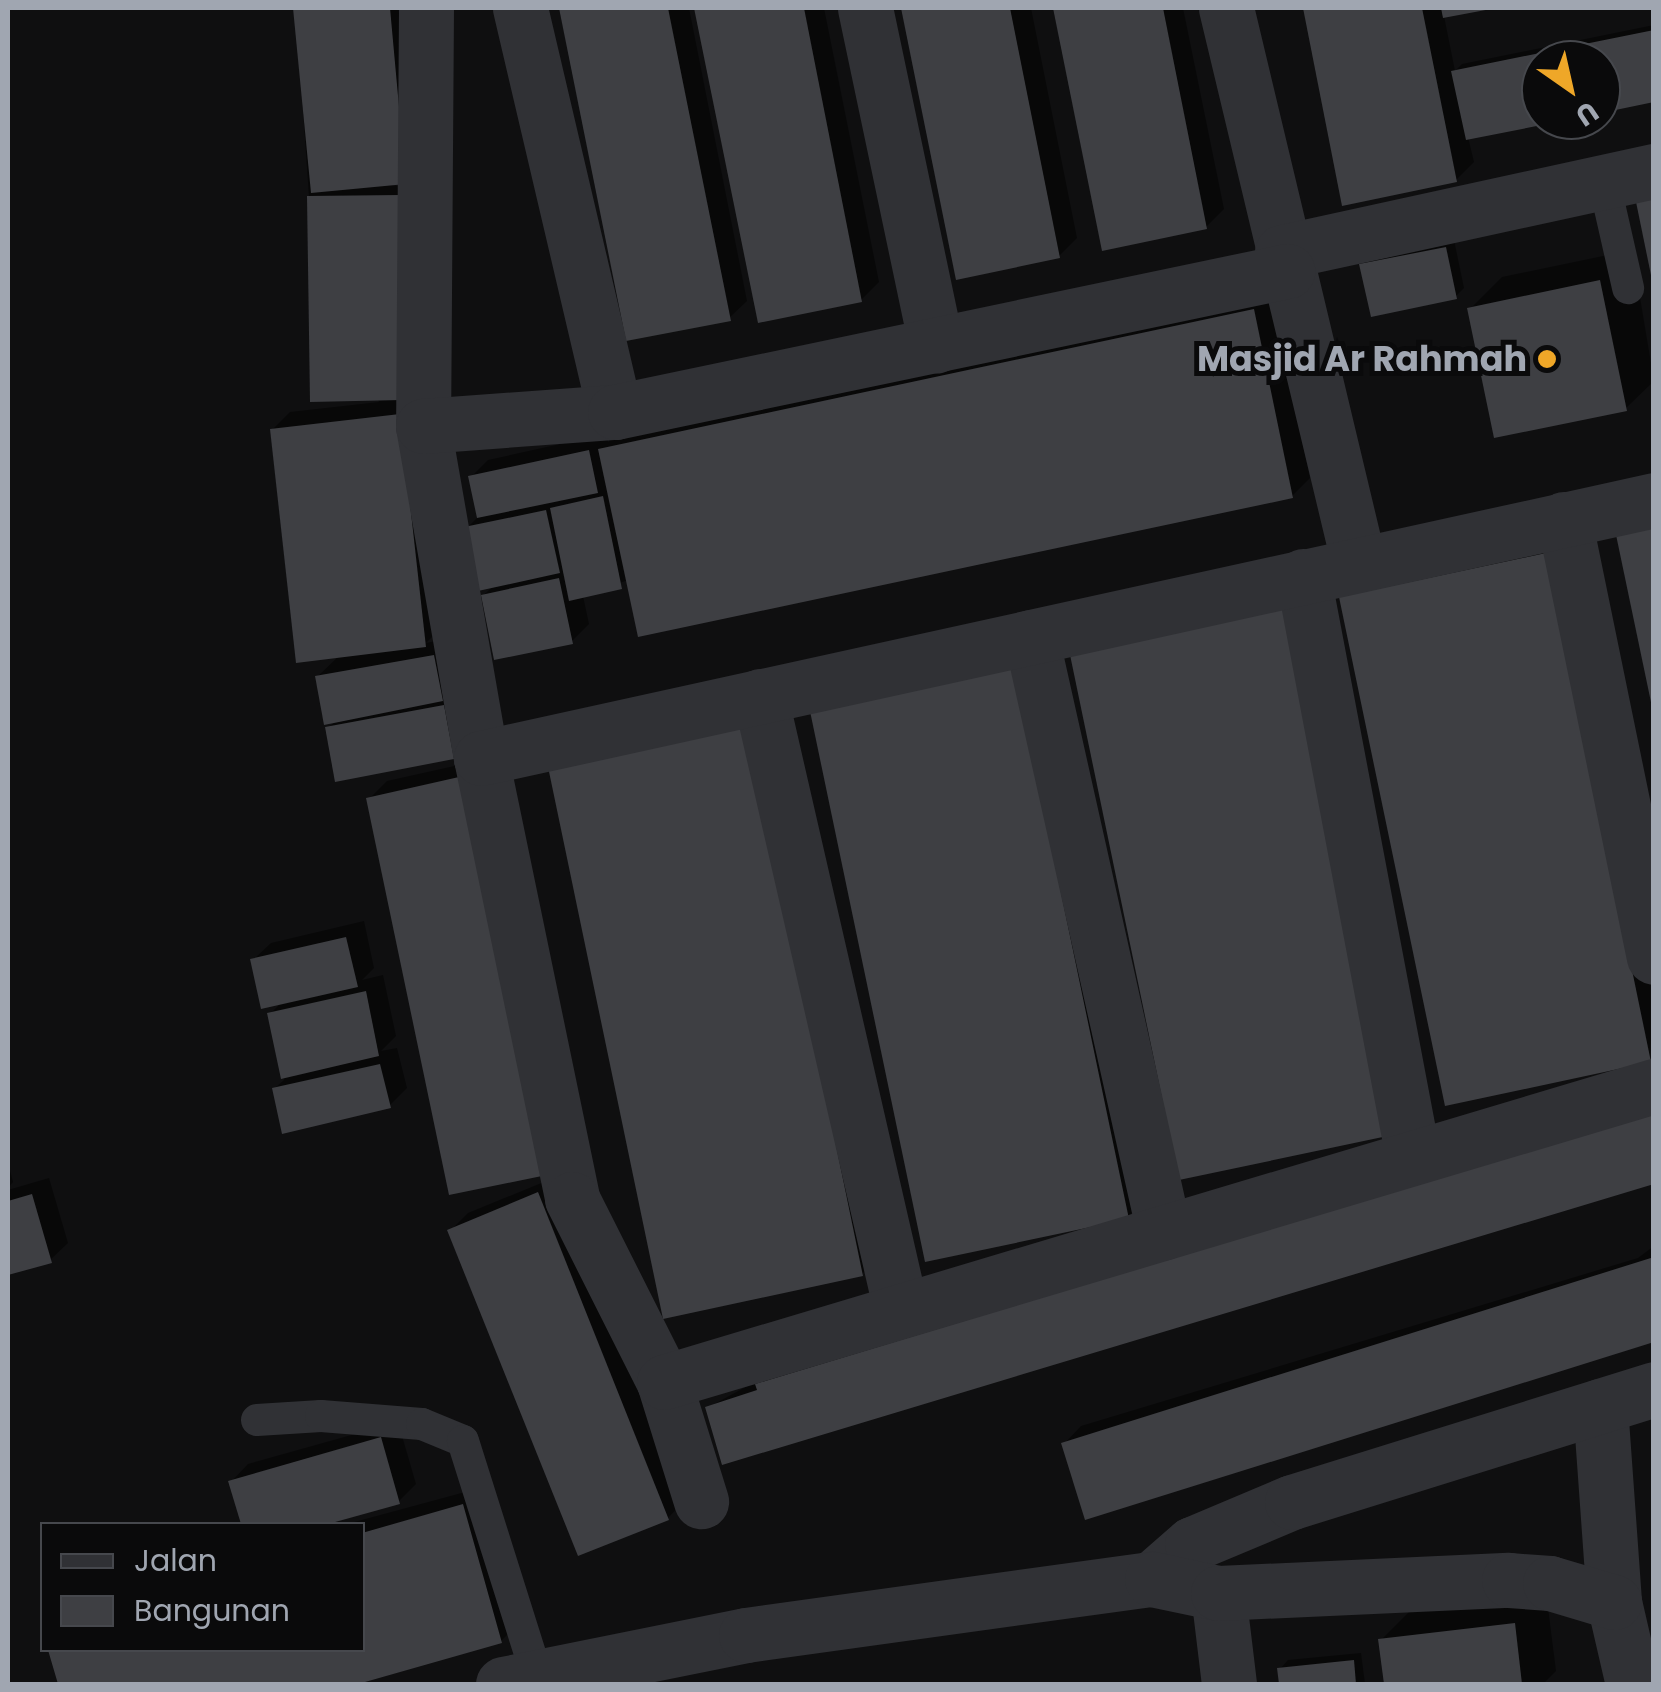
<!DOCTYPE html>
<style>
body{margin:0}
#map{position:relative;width:1661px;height:1692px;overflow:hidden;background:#0f0f10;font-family:Poppins,sans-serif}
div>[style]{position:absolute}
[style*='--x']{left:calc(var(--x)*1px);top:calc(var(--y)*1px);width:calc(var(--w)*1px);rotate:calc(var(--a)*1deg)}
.shadow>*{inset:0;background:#0007}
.building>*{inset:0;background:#3e3f43}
.service>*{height:32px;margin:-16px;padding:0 16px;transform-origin:16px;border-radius:16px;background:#303135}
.minor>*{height:55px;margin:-27.5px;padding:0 27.5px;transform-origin:27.5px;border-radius:27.5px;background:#303135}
.dots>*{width:28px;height:28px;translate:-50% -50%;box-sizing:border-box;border:5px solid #0a0a0b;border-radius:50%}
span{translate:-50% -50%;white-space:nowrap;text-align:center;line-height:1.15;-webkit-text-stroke:10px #0a0a0b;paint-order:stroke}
.poi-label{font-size:35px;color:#a0a6b1;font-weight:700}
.right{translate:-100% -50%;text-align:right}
.frame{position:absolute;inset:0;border:10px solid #a0a6b1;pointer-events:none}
.legend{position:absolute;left:40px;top:1522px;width:325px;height:130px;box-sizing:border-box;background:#0a0a0b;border:2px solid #46484d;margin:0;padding:12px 18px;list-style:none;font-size:30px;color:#a0a6b1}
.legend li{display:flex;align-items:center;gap:20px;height:50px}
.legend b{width:50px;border:2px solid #46484d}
.north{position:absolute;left:1521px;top:40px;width:100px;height:100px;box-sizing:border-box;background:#0a0a0b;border:2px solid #46484d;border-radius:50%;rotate:146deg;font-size:28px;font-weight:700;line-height:40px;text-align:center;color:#a0a6b1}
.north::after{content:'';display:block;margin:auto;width:35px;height:45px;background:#efa728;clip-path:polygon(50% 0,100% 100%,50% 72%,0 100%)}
</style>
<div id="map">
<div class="shadow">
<i style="clip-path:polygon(296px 8px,398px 8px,419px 124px,382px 184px,407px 187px,442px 627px,426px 643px,451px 638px,470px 739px,328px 728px,337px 720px,317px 677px,340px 655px,272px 430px,290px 412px,379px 402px,309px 197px)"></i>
<i style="clip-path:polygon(562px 8px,689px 8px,747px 301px,729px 318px,627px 338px)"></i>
<i style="clip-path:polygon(696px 8px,824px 8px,879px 282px,861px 300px,760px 320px)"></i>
<i style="clip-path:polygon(904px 8px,1031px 8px,1077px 238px,1059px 256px,958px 277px)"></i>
<i style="clip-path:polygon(1056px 8px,1183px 8px,1224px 209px,1206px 227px,1104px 248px)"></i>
<i style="clip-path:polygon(1305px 8px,1485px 8px,1444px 16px,1455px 71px,1462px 64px,1654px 25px,1654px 99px,1601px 110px,1601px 60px,1541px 60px,1541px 120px,1550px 120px,1468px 137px,1474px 162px,1456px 180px,1344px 203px)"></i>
<i style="clip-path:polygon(1454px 240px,1464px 288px,1455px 297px,1362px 265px,1370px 257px)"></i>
<i style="clip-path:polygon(1632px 250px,1654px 381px,1626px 408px,1470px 309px,1502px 277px)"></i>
<i style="clip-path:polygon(1271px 293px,1310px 478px,1292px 496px,628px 580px,583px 596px,589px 624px,572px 641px,483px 596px,494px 585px,467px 528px,479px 516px,471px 477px,488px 460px,606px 434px,608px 442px,618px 432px)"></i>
<i style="clip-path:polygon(1563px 537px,1654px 974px,1650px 1060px,1359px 580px)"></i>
<i style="clip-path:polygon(1027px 632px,1145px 1199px,1128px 1217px,927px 1259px)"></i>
<i style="clip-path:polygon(765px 703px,880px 1256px,862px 1274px,643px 1175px)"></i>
<i style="clip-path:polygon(477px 761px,536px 1044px,369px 799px,387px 781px)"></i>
<i style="clip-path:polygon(364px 921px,374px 968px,362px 980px,383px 975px,396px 1036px,381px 1051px,397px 1048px,407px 1088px,389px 1106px,275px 1088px,284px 1080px,270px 1014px,282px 1002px,253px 960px,271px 943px)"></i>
<i style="clip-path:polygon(1654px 1108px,707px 1408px,766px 1376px)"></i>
<i style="clip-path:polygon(8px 1163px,13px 1182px,8px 1188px)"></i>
<i style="clip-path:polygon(556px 1177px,685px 1500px,668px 1518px,450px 1231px,468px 1213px)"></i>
<i style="clip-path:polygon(49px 1178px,68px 1243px,50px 1260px,8px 1272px,8px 1190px)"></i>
<i style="clip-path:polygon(1654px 1246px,1654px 1339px,1064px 1444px,1081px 1426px,1638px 1258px)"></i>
<i style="clip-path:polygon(398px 1422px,416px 1484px,398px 1502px,319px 1524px,243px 1524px,231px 1482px,248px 1464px)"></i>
<i style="clip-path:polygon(480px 1488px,519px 1623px,501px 1641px,350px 1684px,61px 1684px,50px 1650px,362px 1650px,362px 1524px,347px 1524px)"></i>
<i style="clip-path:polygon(1546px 1592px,1556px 1671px,1543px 1684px,1386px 1684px,1381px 1640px,1413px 1608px)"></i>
<i style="clip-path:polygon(1361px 1653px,1365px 1684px,1281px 1684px,1280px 1669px,1288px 1660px)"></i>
</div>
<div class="building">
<i style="clip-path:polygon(293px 8px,390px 8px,406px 184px,311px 193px)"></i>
<i style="clip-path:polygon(559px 8px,668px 8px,731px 321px,626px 341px)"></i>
<i style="clip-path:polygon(694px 8px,804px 8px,862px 302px,758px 323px)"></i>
<i style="clip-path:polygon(901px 8px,1010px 8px,1060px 258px,956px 280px)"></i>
<i style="clip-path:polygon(1053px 8px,1163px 8px,1207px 229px,1102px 251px)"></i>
<i style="clip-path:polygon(1303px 8px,1422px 8px,1457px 182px,1342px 206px)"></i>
<i style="clip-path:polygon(1441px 8px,1491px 8px,1491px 9px,1443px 18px)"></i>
<i style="clip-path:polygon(1654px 30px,1654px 102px,1601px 113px,1601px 60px,1541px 60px,1541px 120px,1557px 122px,1466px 140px,1451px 71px)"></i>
<i style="clip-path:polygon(1654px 194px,1654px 279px,1652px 280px,1635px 197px)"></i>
<i style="clip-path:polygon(400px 195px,402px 400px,310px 402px,307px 196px)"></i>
<i style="clip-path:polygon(1446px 247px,1457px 299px,1371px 317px,1359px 264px)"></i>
<i style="clip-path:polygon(1600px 280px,1627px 411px,1494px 438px,1467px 308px)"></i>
<i style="clip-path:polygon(1254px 309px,1293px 498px,638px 637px,598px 449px)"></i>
<i style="clip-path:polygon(400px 414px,426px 647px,296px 663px,270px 429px)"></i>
<i style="clip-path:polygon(589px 450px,598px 493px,477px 518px,468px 476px)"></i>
<i style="clip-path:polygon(603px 496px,622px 589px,569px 601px,550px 508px)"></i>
<i style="clip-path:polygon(546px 510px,560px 573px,478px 591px,464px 527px)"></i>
<i style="clip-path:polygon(1654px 521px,1654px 706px,1652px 707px,1615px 530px)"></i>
<i style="clip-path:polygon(1546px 553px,1651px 1062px,1445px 1106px,1339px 597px)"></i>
<i style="clip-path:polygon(1280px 574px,1397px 1134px,1179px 1180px,1063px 621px)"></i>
<i style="clip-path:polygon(559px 578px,573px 644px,494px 660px,481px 595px)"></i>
<i style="clip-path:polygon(1010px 648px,1129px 1219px,925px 1262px,806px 692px)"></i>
<i style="clip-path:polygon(434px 655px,443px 701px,324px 725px,315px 676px)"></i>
<i style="clip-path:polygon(444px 705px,454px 759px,335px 782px,325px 727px)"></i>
<i style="clip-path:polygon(748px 719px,863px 1276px,663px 1319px,547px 762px)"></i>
<i style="clip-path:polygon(459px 777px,542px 1176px,449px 1195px,366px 798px)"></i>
<i style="clip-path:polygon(346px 937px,358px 987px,261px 1009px,250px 959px)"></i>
<i style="clip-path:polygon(366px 991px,379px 1056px,281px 1079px,267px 1013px)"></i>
<i style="clip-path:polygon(380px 1064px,391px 1108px,282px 1134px,272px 1088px)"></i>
<i style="clip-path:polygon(1654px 1112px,1654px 1184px,722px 1465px,705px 1407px,757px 1390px,755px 1384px)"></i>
<i style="clip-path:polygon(538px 1192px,669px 1520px,578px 1556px,447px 1230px)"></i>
<i style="clip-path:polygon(32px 1194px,52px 1263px,8px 1275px,8px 1201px)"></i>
<i style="clip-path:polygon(1654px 1257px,1654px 1342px,1085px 1520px,1061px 1443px)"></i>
<i style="clip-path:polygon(381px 1437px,400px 1504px,328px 1524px,241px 1524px,228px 1481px)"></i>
<i style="clip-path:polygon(463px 1504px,502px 1643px,358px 1684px,58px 1684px,48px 1650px,362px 1650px,362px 1533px)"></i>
<i style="clip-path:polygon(1515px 1623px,1522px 1684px,1384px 1684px,1378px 1639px)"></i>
<i style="clip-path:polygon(1354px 1660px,1356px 1684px,1279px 1684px,1277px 1668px)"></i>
</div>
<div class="service">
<i style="--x:1604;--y:182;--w:109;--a:77.2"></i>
<i style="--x:257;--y:1420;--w:64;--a:-3.6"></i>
<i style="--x:321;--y:1416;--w:101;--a:4.5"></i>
<i style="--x:422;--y:1424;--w:44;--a:22.5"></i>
<i style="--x:463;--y:1441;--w:246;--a:72.5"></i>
</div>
<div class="minor">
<i style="--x:426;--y:8;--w:418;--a:90.4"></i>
<i style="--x:423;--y:426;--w:337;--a:80.1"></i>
<i style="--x:481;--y:758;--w:450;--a:78.3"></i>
<i style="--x:572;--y:1199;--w:205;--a:63.3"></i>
<i style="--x:664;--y:1382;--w:125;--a:72.7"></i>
<i style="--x:520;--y:8;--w:415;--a:76.8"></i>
<i style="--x:865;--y:8;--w:345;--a:78.1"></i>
<i style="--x:1226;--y:8;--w:572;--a:76.55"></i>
<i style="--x:1282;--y:252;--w:381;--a:-12.3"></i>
<i style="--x:423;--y:426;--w:193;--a:-4.2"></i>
<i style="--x:615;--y:412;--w:687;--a:-11.85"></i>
<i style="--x:1564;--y:519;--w:447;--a:78.4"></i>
<i style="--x:1303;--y:576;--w:591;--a:79.28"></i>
<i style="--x:1031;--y:637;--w:610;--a:77.4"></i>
<i style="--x:760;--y:696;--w:630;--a:77.07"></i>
<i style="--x:481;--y:758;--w:1201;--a:-12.4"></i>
<i style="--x:664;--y:1382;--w:1033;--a:-16.65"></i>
<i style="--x:1600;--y:1406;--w:196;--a:85.9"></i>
<i style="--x:1614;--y:1602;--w:84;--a:77"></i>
<i style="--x:1152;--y:1579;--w:53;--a:-41.2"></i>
<i style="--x:1192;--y:1544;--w:108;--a:-22.8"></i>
<i style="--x:1292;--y:1502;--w:379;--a:-17.3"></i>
<i style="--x:1218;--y:1593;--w:92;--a:83.1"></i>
<i style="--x:503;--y:1684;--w:248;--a:-11.4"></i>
<i style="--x:746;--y:1635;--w:410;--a:-7.9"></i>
<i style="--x:1152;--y:1579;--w:67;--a:12"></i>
<i style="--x:1218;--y:1593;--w:291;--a:-2.6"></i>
<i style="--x:1509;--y:1580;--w:41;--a:4.2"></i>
<i style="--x:1550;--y:1583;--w:67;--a:16.5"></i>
</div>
<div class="dots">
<i style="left:1547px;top:359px;background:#efa728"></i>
</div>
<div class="poi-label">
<span class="right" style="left:1527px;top:359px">Masjid Ar Rahmah</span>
</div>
<div class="frame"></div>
<ul class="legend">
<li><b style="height:12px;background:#303135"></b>Jalan</li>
<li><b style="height:28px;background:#3e3f43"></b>Bangunan</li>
</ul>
<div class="north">U</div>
</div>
